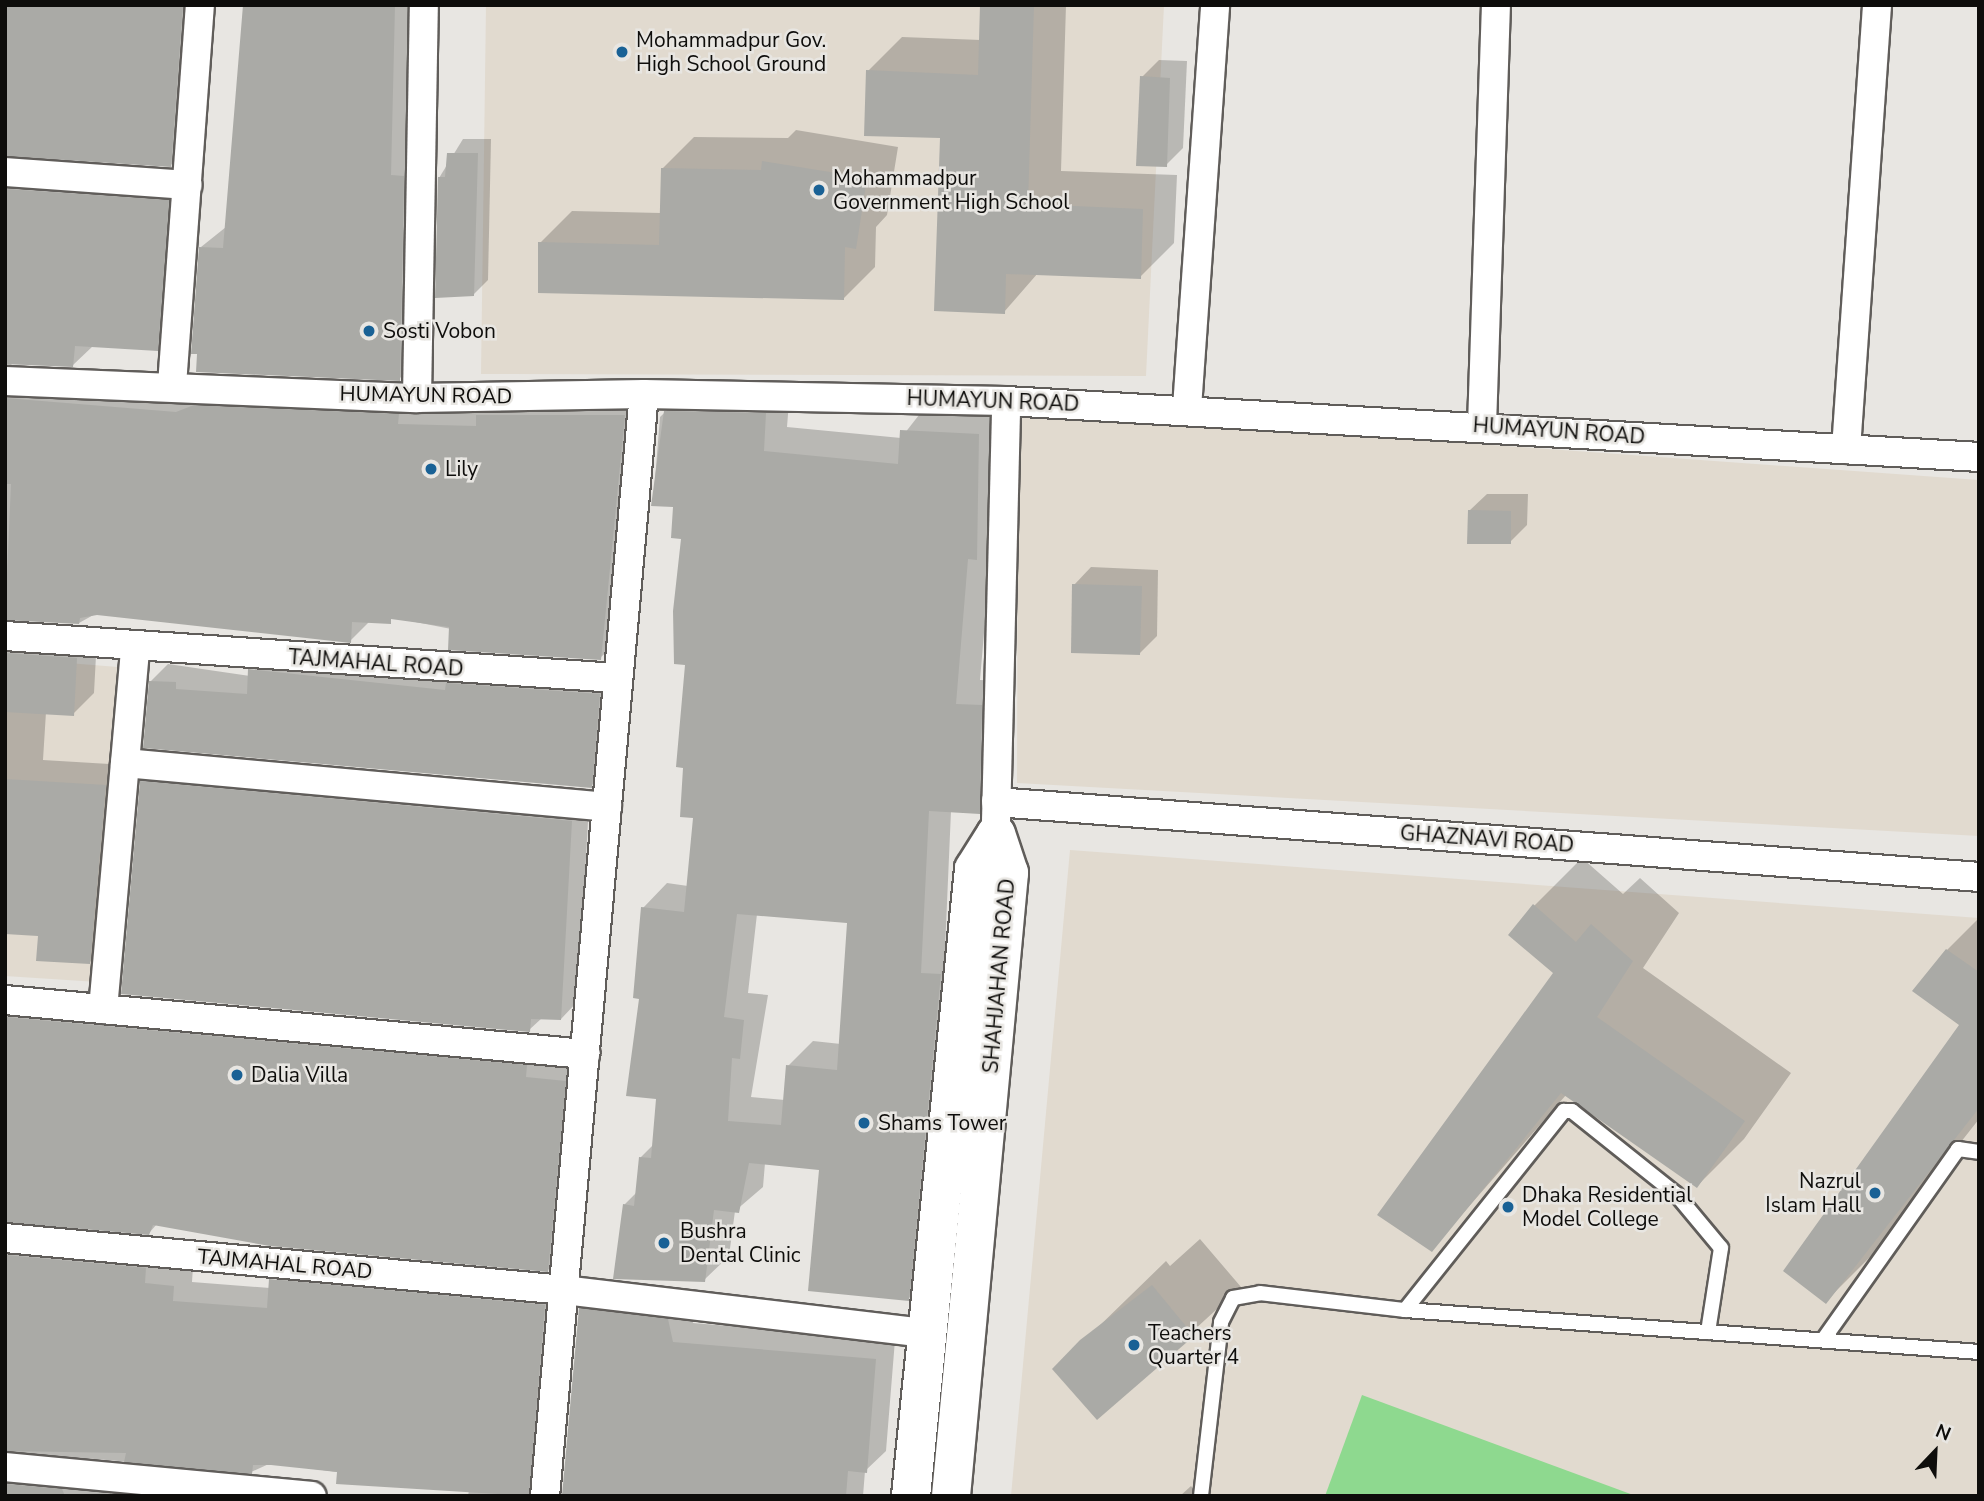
<!DOCTYPE html>
<style>
body{margin:0}
#map{position:relative;width:1984px;height:1501px;overflow:hidden;background:#e8e6e2;font-family:"Nunito Sans",sans-serif}
div>[style]{position:absolute}
[style*='--x']{left:calc(var(--x)*1px);top:calc(var(--y)*1px);width:calc(var(--w)*1px);rotate:calc(var(--a)*1deg)}
.built>*{inset:0;background:#e1dacf}
.water>*{inset:0;background:#8ed98f}
.shadow>*{inset:0;background:#0003}
.building>*{inset:0;background:#aaaaa6}
.roads{filter:drop-shadow(2px 0 #605d5a) drop-shadow(-2px 0 #605d5a) drop-shadow(0 2px #605d5a) drop-shadow(0 -2px #605d5a)}
.lane>*{height:14px;margin:-7px;padding:0 7px;transform-origin:7px;border-radius:7px;background:#fff}
.street>*{height:28px;margin:-14px;padding:0 14px;transform-origin:14px;border-radius:14px;background:#fff}
.secondary>*{height:38px;margin:-19px;padding:0 19px;transform-origin:19px;border-radius:19px;background:#fff}
.dots>*{width:19px;height:19px;translate:-50% -50%;box-sizing:border-box;border:4px solid #e8e6e2;border-radius:50%}
span{translate:-50% -50%;white-space:nowrap;text-align:center;line-height:1.15;-webkit-text-stroke:5px #e8e6e2;paint-order:stroke}
.poi-label{font-size:21px;color:#0e0d0b}
.left{translate:0 -50%;text-align:left}
.right{translate:-100% -50%;text-align:right}
.street-label{font-size:21px;color:#0e0d0b}
.frame{position:absolute;inset:0;border:7px solid #0e0d0b;pointer-events:none}
.north{position:absolute;left:1900px;top:1417px;width:70px;height:70px;-webkit-text-stroke:5px #e8e6e2;paint-order:stroke;rotate:23deg;font-size:19px;font-weight:700;line-height:28px;text-align:center;color:#0e0d0b}
.north::after{content:'';display:block;margin:auto;width:24px;height:32px;background:#0e0d0b;clip-path:polygon(50% 0,100% 100%,50% 72%,0 100%)}
</style>
<div id="map">
<div class="built">
<i style="clip-path:polygon(486px 5px,1164px 5px,1146px 376px,481px 374px)"></i>
<i style="clip-path:polygon(1018px 411px,1979px 480px,1979px 836px,1017px 783px)"></i>
<i style="clip-path:polygon(5px 658px,118px 667px,98px 982px,5px 976px)"></i>
<i style="clip-path:polygon(1070px 850px,1979px 918px,1979px 1496px,1011px 1496px)"></i>
</div>
<div class="water">
<i style="clip-path:polygon(1362px 1395px,1636px 1496px,1325px 1496px)"></i>
</div>
<div class="shadow">
<i style="clip-path:polygon(5px 5px,201px 5px,191px 145px,171px 165px,12px 154px,25px 168px,189px 180px,178px 329px,157px 350px,93px 346px,73px 365px,11px 364px,26px 378px,645px 395px,621px 638px,600px 658px,395px 618px,370px 621px,350px 641px,97px 613px,79px 623px,11px 620px,17px 630px,97px 637px,94px 693px,73px 714px,46px 712px,43px 760px,126px 765px,110px 942px,90px 962px,40px 934px,5px 932px)"></i>
<i style="clip-path:polygon(245px 5px,414px 5px,420px 358px,399px 379px,201px 247px,226px 227px)"></i>
<i style="clip-path:polygon(982px 5px,1066px 5px,1061px 171px,1177px 175px,1174px 243px,1140px 277px,1038px 273px,1004px 312px,942px 137px,868px 71px,902px 37px,981px 40px)"></i>
<i style="clip-path:polygon(1159px 60px,1187px 61px,1183px 148px,1166px 165px,1142px 77px)"></i>
<i style="clip-path:polygon(796px 130px,898px 147px,887px 215px,876px 227px,875px 267px,843px 299px,540px 243px,572px 211px,661px 213px,662px 169px,694px 137px,788px 138px)"></i>
<i style="clip-path:polygon(463px 139px,491px 139px,488px 280px,473px 295px,439px 178px)"></i>
<i style="clip-path:polygon(evenodd,691px 387px,790px 389px,787px 427px,901px 438px,926px 406px,1003px 410px,980px 680px,1006px 681px,1003px 788px,979px 812px,951px 811px,945px 949px,965px 950px,933px 1274px,908px 1299px,821px 1168px,765px 1163px,763px 1187px,735px 1211px,729px 1256px,704px 1280px,615px 1278px,624px 1205px,637px 1192px,641px 1157px,654px 1144px,658px 1097px,641px 997px,643px 908px,667px 883px,688px 886px,695px 816px,683px 537px,675px 505px,653px 504px,660px 417px,691px 387px,757px 914px,848px 921px,841px 1044px,813px 1041px,788px 1066px,785px 1100px,751px 1097px,768px 995px,748px 993px,757px 914px)"></i>
<i style="clip-path:polygon(1487px 494px,1528px 494px,1527px 525px,1510px 542px,1469px 511px)"></i>
<i style="clip-path:polygon(1091px 567px,1158px 570px,1157px 636px,1140px 653px,1074px 585px)"></i>
<i style="clip-path:polygon(267px 653px,617px 677px,609px 768px,591px 786px,145px 746px,150px 682px,168px 664px,250px 676px)"></i>
<i style="clip-path:polygon(159px 765px,589px 804px,578px 1001px,561px 1019px,542px 1018px,529px 1030px,142px 782px)"></i>
<i style="clip-path:polygon(1582px 858px,1623px 894px,1640px 878px,1679px 913px,1643px 968px,1791px 1073px,1744px 1139px,1697px 1186px,1566px 1095px,1431px 1250px,1556px 973px,1534px 906px)"></i>
<i style="clip-path:polygon(1979px 918px,1979px 1119px,1873px 1254px,1826px 1301px,1961px 1025px,1947px 950px)"></i>
<i style="clip-path:polygon(5px 991px,584px 1062px,567px 1250px,548px 1270px,157px 1224px,149px 1233px,9px 1224px,193px 1267px,192px 1282px,270px 1288px,290px 1260px,564px 1286px,547px 1474px,564px 1495px,580px 1309px,600px 1290px,688px 1300px,693px 1323px,895px 1340px,886px 1451px,865px 1471px,863px 1496px,468px 1496px,469px 1490px,271px 1463px,251px 1472px,10px 1452px,16px 1462px,113px 1473px,111px 1496px,5px 1496px)"></i>
<i style="clip-path:polygon(1200px 1239px,1241px 1287px,1098px 1418px,1055px 1369px,1166px 1261px,1170px 1266px)"></i>
<i style="clip-path:polygon(1191px 1486px,1199px 1496px,1180px 1496px)"></i>
</div>
<div class="building">
<i style="clip-path:polygon(5px 5px,183px 5px,171px 167px,5px 156px)"></i>
<i style="clip-path:polygon(243px 5px,395px 5px,391px 175px,404px 176px,400px 381px,196px 372px,197px 354px,191px 354px,199px 247px,223px 248px)"></i>
<i style="clip-path:polygon(980px 5px,1034px 5px,1028px 204px,1143px 209px,1141px 279px,1006px 274px,1005px 314px,934px 311px,940px 138px,864px 136px,866px 70px,978px 75px)"></i>
<i style="clip-path:polygon(1140px 76px,1170px 78px,1167px 167px,1136px 166px)"></i>
<i style="clip-path:polygon(447px 153px,478px 153px,474px 296px,435px 298px,438px 177px,445px 177px)"></i>
<i style="clip-path:polygon(762px 161px,867px 178px,856px 249px,845px 247px,844px 300px,538px 293px,538px 242px,659px 245px,661px 168px,761px 170px)"></i>
<i style="clip-path:polygon(5px 189px,169px 200px,158px 351px,75px 346px,73px 367px,5px 364px)"></i>
<i style="clip-path:polygon(5px 398px,176px 412px,194px 405px,399px 414px,398px 424px,476px 426px,476px 415px,625px 415px,601px 660px,448px 650px,449px 627px,391px 619px,391px 624px,352px 622px,351px 643px,97px 615px,80px 618px,79px 624px,5px 620px,11px 484px,5px 484px)"></i>
<i style="clip-path:polygon(evenodd,664px 411px,766px 413px,764px 451px,898px 464px,900px 430px,979px 434px,977px 560px,968px 559px,956px 704px,982px 705px,980px 814px,929px 811px,921px 973px,941px 974px,909px 1301px,808px 1291px,819px 1170px,749px 1163px,739px 1213px,714px 1210px,705px 1282px,613px 1279px,623px 1204px,634px 1206px,639px 1157px,651px 1158px,656px 1099px,626px 1096px,639px 999px,633px 998px,641px 907px,684px 912px,693px 818px,680px 817px,683px 768px,676px 767px,685px 665px,674px 664px,673px 611px,681px 539px,671px 538px,673px 507px,651px 506px,664px 411px,737px 914px,847px 923px,837px 1070px,786px 1065px,781px 1125px,728px 1121px,732px 1058px,740px 1059px,744px 1020px,724px 1017px,737px 914px)"></i>
<i style="clip-path:polygon(1468px 510px,1511px 511px,1511px 544px,1467px 544px)"></i>
<i style="clip-path:polygon(1072px 584px,1142px 586px,1140px 655px,1071px 653px)"></i>
<i style="clip-path:polygon(5px 653px,77px 658px,74px 716px,5px 712px)"></i>
<i style="clip-path:polygon(248px 669px,445px 690px,446px 683px,600px 694px,592px 788px,143px 748px,149px 681px,176px 682px,176px 689px,247px 694px)"></i>
<i style="clip-path:polygon(5px 779px,106px 785px,90px 964px,36px 961px,38px 936px,5px 934px)"></i>
<i style="clip-path:polygon(140px 781px,572px 821px,561px 1020px,531px 1019px,530px 1032px,121px 994px)"></i>
<i style="clip-path:polygon(1533px 904px,1576px 942px,1591px 924px,1633px 961px,1597px 1017px,1745px 1121px,1697px 1188px,1561px 1093px,1432px 1252px,1377px 1215px,1553px 973px,1508px 935px)"></i>
<i style="clip-path:polygon(1946px 949px,1979px 972px,1979px 1108px,1826px 1304px,1783px 1271px,1959px 1025px,1912px 991px)"></i>
<i style="clip-path:polygon(5px 1017px,527px 1065px,526px 1077px,566px 1081px,548px 1272px,270px 1246px,153px 1225px,149px 1235px,5px 1222px)"></i>
<i style="clip-path:polygon(5px 1255px,146px 1268px,145px 1283px,174px 1286px,173px 1301px,267px 1308px,269px 1279px,545px 1305px,529px 1496px,336px 1484px,337px 1472px,271px 1465px,253px 1465px,252px 1474px,124px 1462px,126px 1453px,5px 1451px)"></i>
<i style="clip-path:polygon(1152px 1285px,1194px 1336px,1097px 1420px,1052px 1369px,1080px 1340px)"></i>
<i style="clip-path:polygon(579px 1308px,668px 1319px,673px 1342px,876px 1359px,867px 1473px,848px 1471px,846px 1496px,562px 1496px)"></i>
<i style="clip-path:polygon(5px 1484px,62px 1489px,65px 1496px,5px 1496px)"></i>
</div>
<div class="roads">
<div class="lane">
<i style="--x:1405;--y:1310;--w:255;--a:-51.4"></i>
<i style="--x:1564;--y:1111;--w:8;--a:0"></i>
<i style="--x:1572;--y:1111;--w:133;--a:38.6"></i>
<i style="--x:1676;--y:1194;--w:70;--a:50.2"></i>
<i style="--x:1721;--y:1248;--w:85;--a:98.8"></i>
<i style="--x:1823;--y:1340;--w:234;--a:-54.7"></i>
<i style="--x:1958;--y:1149;--w:21;--a:8"></i>
<i style="--x:1201;--y:1496;--w:175;--a:-83.4"></i>
<i style="--x:1221;--y:1322;--w:27;--a:-63"></i>
<i style="--x:1233;--y:1298;--w:27;--a:-10"></i>
<i style="--x:1260;--y:1293;--w:146;--a:6.7"></i>
<i style="--x:1405;--y:1310;--w:576;--a:4.18"></i>
</div>
<div class="street">
<i style="--x:5;--y:172;--w:183;--a:4.1"></i>
<i style="--x:5;--y:381;--w:412;--a:2.4"></i>
<i style="--x:417;--y:398;--w:227;--a:-1"></i>
<i style="--x:644;--y:394;--w:362;--a:1.1"></i>
<i style="--x:1006;--y:401;--w:975;--a:3.29"></i>
<i style="--x:172;--y:385;--w:381;--a:-85.8"></i>
<i style="--x:417;--y:398;--w:393;--a:-89"></i>
<i style="--x:1187;--y:408;--w:404;--a:-86"></i>
<i style="--x:1482;--y:426;--w:421;--a:-88.1"></i>
<i style="--x:1846;--y:449;--w:445;--a:-86"></i>
<i style="--x:5;--y:636;--w:613;--a:3.93"></i>
<i style="--x:125;--y:763;--w:484;--a:5.2"></i>
<i style="--x:996;--y:802;--w:986;--a:4.36"></i>
<i style="--x:996;--y:821;--w:420;--a:-88.6"></i>
<i style="--x:5;--y:1000;--w:583;--a:5.32"></i>
<i style="--x:103;--y:1009;--w:362;--a:-84.9"></i>
<i style="--x:5;--y:1238;--w:561;--a:5.31"></i>
<i style="--x:564;--y:1290;--w:365;--a:6.8"></i>
<i style="--x:5;--y:1467;--w:308;--a:5.4"></i>
<i style="--x:545;--y:1496;--w:1106;--a:-84.87"></i>
</div>
<div class="secondary">
<i style="--x:911;--y:1496;--w:630;--a:-84.26"></i>
<i style="--x:974;--y:869;--w:41;--a:-57.8"></i>
<i style="--x:951;--y:1496;--w:626;--a:-84.68"></i>
<i style="--x:1009;--y:873;--w:41;--a:-108.4"></i>
</div>
</div>
<div class="dots">
<i style="left:622px;top:52px;background:#196195"></i>
<i style="left:819px;top:190px;background:#196195"></i>
<i style="left:369px;top:331px;background:#196195"></i>
<i style="left:431px;top:469px;background:#196195"></i>
<i style="left:237px;top:1075px;background:#196195"></i>
<i style="left:864px;top:1123px;background:#196195"></i>
<i style="left:1875px;top:1193px;background:#196195"></i>
<i style="left:1508px;top:1207px;background:#196195"></i>
<i style="left:664px;top:1243px;background:#196195"></i>
<i style="left:1134px;top:1345px;background:#196195"></i>
</div>
<div class="poi-label">
<span class="left" style="left:636px;top:52px">Mohammadpur Gov.<br>High School Ground</span>
<span class="left" style="left:833px;top:190px">Mohammadpur<br>Government High School</span>
<span class="left" style="left:383px;top:331px">Sosti Vobon</span>
<span class="left" style="left:445px;top:469px">Lily</span>
<span class="left" style="left:251px;top:1075px">Dalia Villa</span>
<span class="left" style="left:878px;top:1123px">Shams Tower</span>
<span class="right" style="left:1861px;top:1193px">Nazrul<br>Islam Hall</span>
<span class="left" style="left:1522px;top:1207px">Dhaka Residential<br>Model College</span>
<span class="left" style="left:680px;top:1243px">Bushra<br>Dental Clinic</span>
<span class="left" style="left:1148px;top:1345px">Teachers<br>Quarter 4</span>
</div>
<div class="street-label">
<span style="left:426px;top:395px;rotate:1deg">HUMAYUN ROAD</span>
<span style="left:993px;top:401px;rotate:2deg">HUMAYUN ROAD</span>
<span style="left:1559px;top:431px;rotate:4deg">HUMAYUN ROAD</span>
<span style="left:376px;top:663px;rotate:4deg">TAJMAHAL ROAD</span>
<span style="left:1487px;top:839px;rotate:4deg">GHAZNAVI ROAD</span>
<span style="left:999px;top:976px;rotate:-85deg">SHAHJAHAN ROAD</span>
<span style="left:285px;top:1264px;rotate:5deg">TAJMAHAL ROAD</span>
</div>
<div class="frame"></div>
<div class="north">N</div>
</div>
